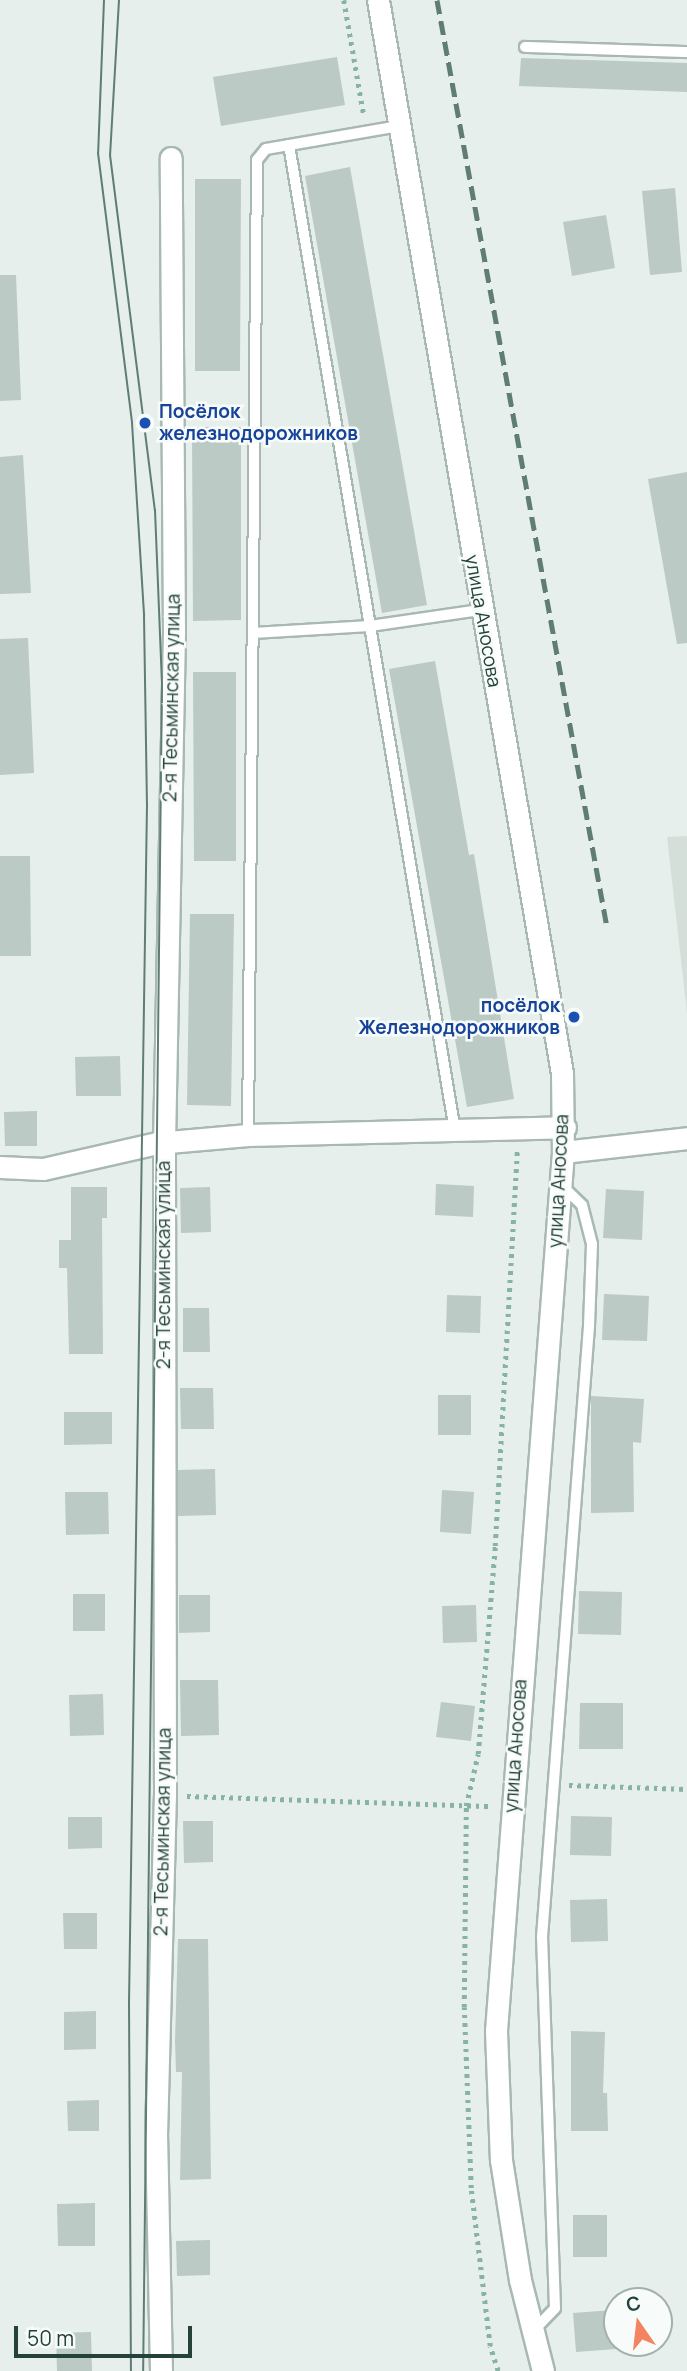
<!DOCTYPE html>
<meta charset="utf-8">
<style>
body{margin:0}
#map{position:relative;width:687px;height:2371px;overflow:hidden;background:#e6efeb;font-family:Manrope,sans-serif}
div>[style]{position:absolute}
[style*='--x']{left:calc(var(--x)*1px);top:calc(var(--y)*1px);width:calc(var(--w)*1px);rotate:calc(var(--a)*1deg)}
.built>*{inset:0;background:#d4dfda}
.building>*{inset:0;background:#bbcac4}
.path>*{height:4.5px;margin-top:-2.25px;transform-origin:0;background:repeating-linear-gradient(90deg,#86b3a5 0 3.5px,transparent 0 8.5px)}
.roads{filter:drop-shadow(2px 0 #a8b8b2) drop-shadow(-2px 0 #a8b8b2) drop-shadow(0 2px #a8b8b2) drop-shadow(0 -2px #a8b8b2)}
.service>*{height:10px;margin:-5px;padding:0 5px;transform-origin:5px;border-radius:5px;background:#fff}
.minor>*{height:21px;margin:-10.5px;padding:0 10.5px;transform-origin:10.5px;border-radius:10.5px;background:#fff}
.tertiary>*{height:21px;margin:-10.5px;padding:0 10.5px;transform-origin:10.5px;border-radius:10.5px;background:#fff}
.secondary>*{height:21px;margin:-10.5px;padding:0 10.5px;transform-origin:10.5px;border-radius:10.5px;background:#fff}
.tram>*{height:2px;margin:-1px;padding:0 1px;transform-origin:1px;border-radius:1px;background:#5f7d75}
.rail>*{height:5px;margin-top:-2.5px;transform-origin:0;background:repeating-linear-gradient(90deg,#5f7d75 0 14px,transparent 0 21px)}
.dots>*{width:19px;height:19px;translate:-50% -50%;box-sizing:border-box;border:4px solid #f7fbf9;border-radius:50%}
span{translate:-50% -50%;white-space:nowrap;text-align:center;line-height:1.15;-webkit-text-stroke:5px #f7fbf9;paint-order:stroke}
.transit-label{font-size:19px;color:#164399;font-weight:700}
.left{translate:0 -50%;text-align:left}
.right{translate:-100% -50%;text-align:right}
.street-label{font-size:19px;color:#24423a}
.north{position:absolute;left:603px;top:2287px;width:70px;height:70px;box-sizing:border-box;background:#f7fbf9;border:2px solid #a3b1ad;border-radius:50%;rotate:346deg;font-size:19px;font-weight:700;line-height:28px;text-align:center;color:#24423a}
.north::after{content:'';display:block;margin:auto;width:24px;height:32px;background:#f4845f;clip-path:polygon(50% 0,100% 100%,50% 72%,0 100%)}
.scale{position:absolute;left:14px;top:2326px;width:178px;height:32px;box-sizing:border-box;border:4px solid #24423a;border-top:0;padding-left:9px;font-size:21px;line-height:24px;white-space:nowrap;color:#24423a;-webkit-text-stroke:5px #f7fbf9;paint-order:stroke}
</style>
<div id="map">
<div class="built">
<i style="clip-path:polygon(687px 836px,687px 1013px,667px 837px)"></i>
</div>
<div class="building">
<i style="clip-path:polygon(337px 57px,345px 105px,221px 126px,213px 77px)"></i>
<i style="clip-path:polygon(521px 58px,687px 63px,687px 92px,519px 86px)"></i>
<i style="clip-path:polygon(350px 167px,427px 605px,382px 613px,305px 176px)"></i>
<i style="clip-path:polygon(195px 179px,241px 179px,240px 371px,195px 371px)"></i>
<i style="clip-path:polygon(675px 188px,682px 272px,650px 275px,642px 191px)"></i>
<i style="clip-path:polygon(606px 215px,615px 268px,572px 276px,563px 222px)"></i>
<i style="clip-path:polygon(0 275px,16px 275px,21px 400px,0 401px)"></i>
<i style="clip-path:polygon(192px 427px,241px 427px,241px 620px,193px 621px)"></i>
<i style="clip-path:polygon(23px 455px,31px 593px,0 594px,0 457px)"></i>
<i style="clip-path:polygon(687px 472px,687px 643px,677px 644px,648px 479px)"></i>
<i style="clip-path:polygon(28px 638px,34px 773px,0 775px,0 639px)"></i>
<i style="clip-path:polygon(435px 661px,469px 855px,474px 854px,514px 1099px,467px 1107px,389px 669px)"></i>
<i style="clip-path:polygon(193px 672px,236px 672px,236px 861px,194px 861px)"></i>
<i style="clip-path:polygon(0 856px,30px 856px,31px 956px,0 956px)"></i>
<i style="clip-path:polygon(190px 914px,234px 914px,231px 1106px,187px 1105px)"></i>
<i style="clip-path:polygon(120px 1056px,121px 1096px,76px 1096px,75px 1057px)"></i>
<i style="clip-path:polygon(37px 1111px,37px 1146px,5px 1146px,4px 1112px)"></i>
<i style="clip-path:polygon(436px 1184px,474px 1186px,473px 1217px,435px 1215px)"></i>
<i style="clip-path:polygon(71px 1187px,107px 1187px,107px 1218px,102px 1218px,103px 1354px,69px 1354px,67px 1268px,59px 1268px,59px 1240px,71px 1240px)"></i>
<i style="clip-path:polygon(210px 1187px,211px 1232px,181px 1233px,180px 1188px)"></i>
<i style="clip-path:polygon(606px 1189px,644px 1191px,642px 1240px,603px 1238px)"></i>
<i style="clip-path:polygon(604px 1294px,649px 1296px,647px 1341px,602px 1340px)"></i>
<i style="clip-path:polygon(447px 1295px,481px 1296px,480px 1333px,446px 1332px)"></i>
<i style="clip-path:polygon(183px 1308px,209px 1308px,210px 1352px,183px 1352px)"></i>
<i style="clip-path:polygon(180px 1388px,213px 1388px,214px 1429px,181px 1429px)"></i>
<i style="clip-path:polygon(438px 1395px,471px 1395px,471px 1435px,438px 1435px)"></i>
<i style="clip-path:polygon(591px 1396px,644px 1399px,641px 1443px,633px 1442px,634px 1512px,591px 1513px)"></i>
<i style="clip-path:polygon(64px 1412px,112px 1412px,112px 1444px,64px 1445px)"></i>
<i style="clip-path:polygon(215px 1469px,216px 1515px,178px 1516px,178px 1470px)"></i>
<i style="clip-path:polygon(442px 1490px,474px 1492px,471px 1534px,440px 1532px)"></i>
<i style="clip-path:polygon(65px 1492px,108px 1492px,109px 1534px,66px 1535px)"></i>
<i style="clip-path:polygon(579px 1591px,622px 1592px,621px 1635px,578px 1634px)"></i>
<i style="clip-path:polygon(73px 1594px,105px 1594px,105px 1631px,73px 1631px)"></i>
<i style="clip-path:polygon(179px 1595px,210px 1595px,210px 1632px,179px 1633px)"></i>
<i style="clip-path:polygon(476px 1605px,477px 1642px,443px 1643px,442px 1606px)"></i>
<i style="clip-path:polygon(180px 1680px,218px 1680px,219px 1735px,181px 1736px)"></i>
<i style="clip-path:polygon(103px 1694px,104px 1735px,70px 1736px,69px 1695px)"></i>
<i style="clip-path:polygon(441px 1702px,475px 1706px,471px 1741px,436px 1737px)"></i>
<i style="clip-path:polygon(580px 1703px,623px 1703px,623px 1749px,579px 1749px)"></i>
<i style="clip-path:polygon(571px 1816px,612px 1817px,611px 1856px,570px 1855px)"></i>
<i style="clip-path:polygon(68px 1817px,102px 1817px,102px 1848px,68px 1849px)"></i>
<i style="clip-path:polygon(183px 1821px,213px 1821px,213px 1862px,184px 1863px)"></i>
<i style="clip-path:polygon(607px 1899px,608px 1941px,571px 1942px,570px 1900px)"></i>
<i style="clip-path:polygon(63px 1913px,97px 1913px,97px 1949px,64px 1949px)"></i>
<i style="clip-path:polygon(178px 1939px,208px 1939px,211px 2179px,180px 2180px,182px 2072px,176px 2072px,175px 2041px)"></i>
<i style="clip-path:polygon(96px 2011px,96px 2049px,64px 2050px,64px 2012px)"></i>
<i style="clip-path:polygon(571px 2031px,605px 2032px,603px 2093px,607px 2093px,608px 2131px,571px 2131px)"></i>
<i style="clip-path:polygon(99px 2100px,99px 2131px,68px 2131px,67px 2101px)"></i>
<i style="clip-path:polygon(95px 2203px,95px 2246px,58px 2246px,57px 2204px)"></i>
<i style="clip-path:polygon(573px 2215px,607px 2215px,607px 2257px,573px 2257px)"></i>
<i style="clip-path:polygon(210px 2240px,210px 2275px,177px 2276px,176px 2241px)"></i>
<i style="clip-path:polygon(613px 2310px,616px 2349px,576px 2352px,573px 2313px)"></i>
<i style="clip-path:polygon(91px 2332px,92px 2371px,57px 2371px,56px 2333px)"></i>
</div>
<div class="path">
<i style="--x:344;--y:0;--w:118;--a:80.2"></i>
<i style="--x:569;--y:1785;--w:118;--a:1.9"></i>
<i style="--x:187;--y:1796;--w:306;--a:1.9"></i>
<i style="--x:498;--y:2371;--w:26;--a:-108"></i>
<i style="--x:490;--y:2346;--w:159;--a:-96.9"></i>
<i style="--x:471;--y:2188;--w:181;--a:-92.2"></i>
<i style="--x:464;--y:2007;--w:201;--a:-89.4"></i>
<i style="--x:466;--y:1806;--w:53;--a:-77"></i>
<i style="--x:478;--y:1754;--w:209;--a:-85.3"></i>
<i style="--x:495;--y:1546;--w:399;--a:-86.8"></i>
</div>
<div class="roads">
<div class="service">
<i style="--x:525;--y:47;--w:162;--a:1.8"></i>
<i style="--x:289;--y:145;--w:1000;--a:80.44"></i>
<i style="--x:253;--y:633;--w:117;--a:-3.4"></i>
<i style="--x:370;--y:626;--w:111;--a:-8.3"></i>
<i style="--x:248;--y:1135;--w:975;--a:-89.47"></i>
<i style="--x:257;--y:160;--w:14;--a:-51"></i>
<i style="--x:266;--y:149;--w:135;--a:-9.8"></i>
<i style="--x:534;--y:2330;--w:30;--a:-46"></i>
<i style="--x:555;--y:2308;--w:371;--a:-92"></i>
<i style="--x:542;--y:1937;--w:613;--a:-85.6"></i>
<i style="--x:589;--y:1326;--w:82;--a:-87.9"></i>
<i style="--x:592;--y:1244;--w:40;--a:-104.4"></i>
<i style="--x:582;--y:1205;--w:29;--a:-136"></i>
</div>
<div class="minor">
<i style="--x:0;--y:1167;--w:43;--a:2.7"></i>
<i style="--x:43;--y:1169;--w:117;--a:-12.8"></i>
<i style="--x:157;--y:1143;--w:91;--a:-5"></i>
<i style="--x:248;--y:1135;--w:317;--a:-1.4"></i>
<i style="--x:161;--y:2371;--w:235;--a:-91.2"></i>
<i style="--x:156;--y:2136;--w:340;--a:-88.5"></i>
<i style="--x:165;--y:1796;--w:652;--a:-90.09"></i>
<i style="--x:164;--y:1144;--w:513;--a:-88.88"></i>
<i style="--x:174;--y:631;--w:473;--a:-90.4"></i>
</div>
<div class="tertiary">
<i style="--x:563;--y:1152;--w:125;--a:-6.4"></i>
</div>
<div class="secondary">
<i style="--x:378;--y:0;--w:1089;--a:80.27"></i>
<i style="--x:562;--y:1073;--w:79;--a:89.3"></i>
<i style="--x:563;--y:1152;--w:882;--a:94.36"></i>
<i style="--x:496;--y:2031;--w:129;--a:87.8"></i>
<i style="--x:501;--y:2160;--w:121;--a:81"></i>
<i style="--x:520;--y:2280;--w:94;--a:75.8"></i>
</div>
</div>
<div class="tram">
<i style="--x:104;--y:0;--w:153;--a:92.2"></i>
<i style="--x:98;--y:153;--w:272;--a:82.8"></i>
<i style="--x:132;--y:423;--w:193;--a:86.4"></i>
<i style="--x:144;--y:616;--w:188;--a:89.1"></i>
<i style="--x:147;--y:804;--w:1197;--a:90.86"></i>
<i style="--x:129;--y:2001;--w:370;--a:89.7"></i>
<i style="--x:119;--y:0;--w:155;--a:93.3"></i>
<i style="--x:110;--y:155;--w:358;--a:82.8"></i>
<i style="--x:155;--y:510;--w:173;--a:87.7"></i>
<i style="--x:162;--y:683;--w:1688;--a:90.64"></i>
</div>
<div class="rail">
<i style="--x:437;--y:0;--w:942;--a:79.61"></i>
</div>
<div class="dots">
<i style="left:145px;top:423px;background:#1a4fb4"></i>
<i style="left:574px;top:1017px;background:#1a4fb4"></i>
</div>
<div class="transit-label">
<span class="left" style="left:159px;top:423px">Посёлок<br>железнодорожников</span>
<span class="right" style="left:560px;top:1017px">посёлок<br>Железнодорожников</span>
</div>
<div class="street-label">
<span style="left:483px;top:621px;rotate:80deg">улица Аносова</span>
<span style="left:172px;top:698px;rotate:-89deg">2-я Тесьминская улица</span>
<span style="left:559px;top:1181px;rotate:-87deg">улица Аносова</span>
<span style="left:164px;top:1265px;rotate:-90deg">2-я Тесьминская улица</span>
<span style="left:516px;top:1746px;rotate:-86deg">улица Аносова</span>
<span style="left:163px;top:1832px;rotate:-89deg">2-я Тесьминская улица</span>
</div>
<div class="north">С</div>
<div class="scale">50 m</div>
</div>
